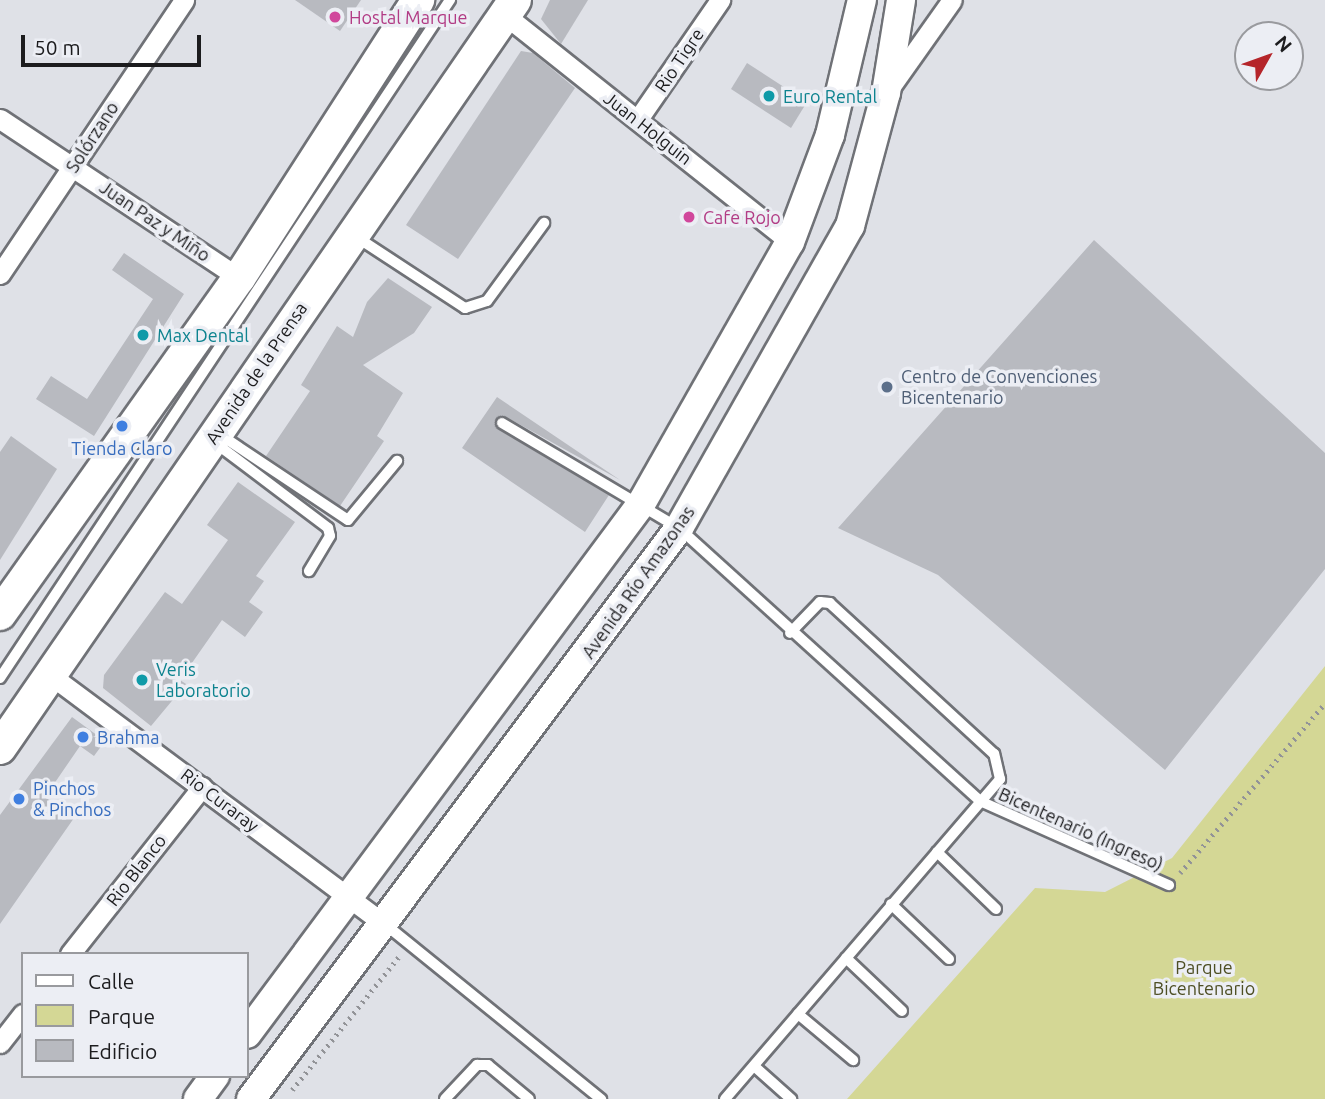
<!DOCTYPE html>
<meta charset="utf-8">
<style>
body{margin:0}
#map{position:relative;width:1325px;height:1099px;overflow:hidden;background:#dfe1e7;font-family:Ubuntu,sans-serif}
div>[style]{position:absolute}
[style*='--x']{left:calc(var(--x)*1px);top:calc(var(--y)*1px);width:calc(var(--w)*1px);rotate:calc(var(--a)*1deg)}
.green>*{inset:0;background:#d4d795}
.building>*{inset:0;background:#b8bac0}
.path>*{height:4.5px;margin-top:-2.25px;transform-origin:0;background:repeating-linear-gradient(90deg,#929397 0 2px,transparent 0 7px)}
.roads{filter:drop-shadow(2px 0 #707277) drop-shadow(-2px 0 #707277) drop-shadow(0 2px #707277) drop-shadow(0 -2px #707277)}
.lane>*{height:10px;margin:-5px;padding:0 5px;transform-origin:5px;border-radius:5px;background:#fff}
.street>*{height:19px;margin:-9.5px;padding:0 9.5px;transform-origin:9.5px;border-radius:9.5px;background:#fff}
.secondary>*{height:28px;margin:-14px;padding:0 14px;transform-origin:14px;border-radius:14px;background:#fff}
.primary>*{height:32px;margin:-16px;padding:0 16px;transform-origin:16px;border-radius:16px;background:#fff}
.dots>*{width:19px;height:19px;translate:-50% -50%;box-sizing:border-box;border:4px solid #eceef4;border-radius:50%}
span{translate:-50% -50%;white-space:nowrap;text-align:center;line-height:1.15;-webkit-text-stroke:7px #eceef4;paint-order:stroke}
.hotel-label{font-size:18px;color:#b23c85}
.left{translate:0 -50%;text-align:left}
.street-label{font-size:18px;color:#1c1c1e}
.culture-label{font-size:18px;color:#0d838f}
.service-label{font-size:18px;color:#4e5e75}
.shop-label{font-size:18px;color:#366cbe}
.park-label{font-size:18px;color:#4e4f24}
.legend{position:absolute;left:21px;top:952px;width:228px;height:126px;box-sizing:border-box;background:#eceef4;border:2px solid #999a9e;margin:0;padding:9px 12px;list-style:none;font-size:21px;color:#1c1c1e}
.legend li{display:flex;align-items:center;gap:14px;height:35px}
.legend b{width:35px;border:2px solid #999a9e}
.north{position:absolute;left:1234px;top:21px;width:70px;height:70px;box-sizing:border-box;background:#eceef4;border:2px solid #999a9e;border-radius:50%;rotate:50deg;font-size:19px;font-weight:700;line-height:28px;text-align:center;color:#1c1c1e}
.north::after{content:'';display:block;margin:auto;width:24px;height:32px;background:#b5252a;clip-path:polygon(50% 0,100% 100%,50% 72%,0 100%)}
.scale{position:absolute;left:21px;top:35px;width:180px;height:32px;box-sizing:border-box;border:4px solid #1c1c1e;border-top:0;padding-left:9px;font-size:21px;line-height:24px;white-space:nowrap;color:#1c1c1e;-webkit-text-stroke:5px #eceef4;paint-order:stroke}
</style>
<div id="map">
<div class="green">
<i style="clip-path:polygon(1325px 666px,1325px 1099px,847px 1099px,1035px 888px,1105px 892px,1172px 858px)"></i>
</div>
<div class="building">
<i style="clip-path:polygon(295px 0,361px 0,340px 31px)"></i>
<i style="clip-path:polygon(550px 0,588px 0,561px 44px,541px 19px)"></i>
<i style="clip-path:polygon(521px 51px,533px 53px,575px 88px,458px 259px,406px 225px)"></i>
<i style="clip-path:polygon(747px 63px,807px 102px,791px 128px,731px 89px)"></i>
<i style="clip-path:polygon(1094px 240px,1325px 453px,1325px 569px,1165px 770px,938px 575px,838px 528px)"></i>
<i style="clip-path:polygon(124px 253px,184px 294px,94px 436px,36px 399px,51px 376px,87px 399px,153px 299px,112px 270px)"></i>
<i style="clip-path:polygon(388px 278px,432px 307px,414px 333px,363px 365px,403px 393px,377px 436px,384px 441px,340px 506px,266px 456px,310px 391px,301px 385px,337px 326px,353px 337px,367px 302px)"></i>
<i style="clip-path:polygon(497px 397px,620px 480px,506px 417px,496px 419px,498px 429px,609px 495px,585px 532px,462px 448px)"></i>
<i style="clip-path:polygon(11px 436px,57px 469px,0 560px,0 452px)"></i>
<i style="clip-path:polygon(238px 482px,295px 522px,256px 576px,264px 581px,249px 602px,263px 612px,245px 637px,222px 620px,180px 680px,186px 684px,151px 726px,103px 688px,104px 675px,165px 592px,182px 604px,228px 540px,207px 525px)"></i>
<i style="clip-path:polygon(72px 717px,105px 741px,94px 756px,80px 746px,45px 797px,74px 818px,0 924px,0 815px)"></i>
</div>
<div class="path">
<i style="--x:1180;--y:873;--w:223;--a:-49.5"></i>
<i style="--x:292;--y:1090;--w:173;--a:-51.3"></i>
</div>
<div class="roads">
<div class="lane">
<i style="--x:358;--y:238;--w:128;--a:33.2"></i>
<i style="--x:465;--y:308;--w:23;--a:-18"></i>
<i style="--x:487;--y:301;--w:97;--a:-53.8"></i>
<i style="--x:502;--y:423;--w:206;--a:30.7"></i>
<i style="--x:679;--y:528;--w:406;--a:42.2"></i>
<i style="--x:980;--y:801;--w:207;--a:24"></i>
<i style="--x:219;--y:434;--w:155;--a:33.7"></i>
<i style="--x:348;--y:520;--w:77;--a:-50.3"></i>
<i style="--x:214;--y:442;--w:143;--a:37"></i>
<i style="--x:328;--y:528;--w:8;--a:76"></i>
<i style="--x:330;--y:536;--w:41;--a:121"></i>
<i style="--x:0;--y:678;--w:814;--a:-56.43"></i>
<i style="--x:937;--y:852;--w:82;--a:44"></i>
<i style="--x:891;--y:904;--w:80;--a:43.5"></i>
<i style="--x:386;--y:925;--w:277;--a:39"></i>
<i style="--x:846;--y:958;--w:77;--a:43.4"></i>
<i style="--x:798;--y:1014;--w:72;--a:39.9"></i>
<i style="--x:754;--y:1066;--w:50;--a:41.7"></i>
<i style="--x:445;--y:1099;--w:47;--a:-46.7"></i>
<i style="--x:477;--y:1065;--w:11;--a:0"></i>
<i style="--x:488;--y:1065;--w:53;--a:39.7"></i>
<i style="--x:725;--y:1099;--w:422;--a:-49.3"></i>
<i style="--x:1000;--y:779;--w:26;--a:-103"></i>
<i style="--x:994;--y:754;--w:223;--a:-137.4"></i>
<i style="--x:830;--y:603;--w:10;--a:-174"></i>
<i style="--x:820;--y:602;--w:43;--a:134.1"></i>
</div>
<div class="street">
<i style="--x:505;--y:15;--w:364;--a:38.5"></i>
<i style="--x:891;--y:86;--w:105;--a:-54.7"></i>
<i style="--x:0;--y:119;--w:287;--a:33.6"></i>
<i style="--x:638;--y:119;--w:145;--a:-55.4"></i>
<i style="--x:0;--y:274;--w:330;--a:-56.1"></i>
<i style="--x:53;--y:677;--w:415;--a:36.7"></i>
<i style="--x:70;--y:954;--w:213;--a:-51.7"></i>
<i style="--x:0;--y:1043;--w:37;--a:-52"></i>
</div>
<div class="secondary">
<i style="--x:247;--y:1034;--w:660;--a:-53.37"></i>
<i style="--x:641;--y:504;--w:301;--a:-60.4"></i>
<i style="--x:790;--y:242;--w:114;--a:-69.5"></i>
<i style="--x:830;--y:135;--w:139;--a:-76.7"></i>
<i style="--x:198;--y:1099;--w:29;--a:-54"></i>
<i style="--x:251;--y:1099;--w:714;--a:-53.15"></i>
<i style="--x:679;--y:528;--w:347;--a:-60.5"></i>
<i style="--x:850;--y:226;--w:138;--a:-74.9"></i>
<i style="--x:886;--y:93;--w:94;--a:-80.8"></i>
</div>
<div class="primary">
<i style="--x:0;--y:614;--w:412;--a:-54.6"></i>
<i style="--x:239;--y:278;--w:331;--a:-57.2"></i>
<i style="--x:0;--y:748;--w:908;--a:-55.45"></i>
</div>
</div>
<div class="dots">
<i style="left:335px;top:17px;background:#d1479c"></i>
<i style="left:769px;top:96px;background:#0f9aa8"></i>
<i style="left:689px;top:217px;background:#d1479c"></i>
<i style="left:143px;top:335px;background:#0f9aa8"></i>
<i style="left:887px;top:387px;background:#5c6f8a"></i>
<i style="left:122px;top:426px;background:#3f7fe0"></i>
<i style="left:142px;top:680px;background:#0f9aa8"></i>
<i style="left:83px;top:737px;background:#3f7fe0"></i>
<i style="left:19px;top:799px;background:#3f7fe0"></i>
</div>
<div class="hotel-label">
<span class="left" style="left:349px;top:17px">Hostal Marque</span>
<span class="left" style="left:703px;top:217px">Cafe Rojo</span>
</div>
<div class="street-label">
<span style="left:679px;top:60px;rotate:-56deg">Rio Tigre</span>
<span style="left:648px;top:128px;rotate:38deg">Juan Holguin</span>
<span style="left:92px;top:137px;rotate:-57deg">Solórzano</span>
<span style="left:155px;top:221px;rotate:34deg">Juan Paz y Miño</span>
<span style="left:256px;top:373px;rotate:-56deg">Avenida de la Prensa</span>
<span style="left:638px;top:582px;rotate:-55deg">Avenida Río Amazonas</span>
<span style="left:220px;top:800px;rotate:37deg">Rio Curaray</span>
<span style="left:1081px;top:829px;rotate:24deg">Bicentenario (Ingreso)</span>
<span style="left:136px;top:870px;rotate:-52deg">Rio Blanco</span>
</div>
<div class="culture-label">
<span class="left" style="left:783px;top:96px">Euro Rental</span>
<span class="left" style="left:157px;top:335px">Max Dental</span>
<span class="left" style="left:156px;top:680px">Veris<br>Laboratorio</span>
</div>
<div class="service-label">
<span class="left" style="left:901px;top:387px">Centro de Convenciones<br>Bicentenario</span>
</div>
<div class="shop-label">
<span style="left:122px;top:448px">Tienda Claro</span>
<span class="left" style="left:97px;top:737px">Brahma</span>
<span class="left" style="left:33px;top:799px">Pinchos<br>&amp; Pinchos</span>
</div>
<div class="park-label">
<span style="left:1204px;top:978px">Parque<br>Bicentenario</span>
</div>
<ul class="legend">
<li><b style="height:9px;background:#fff"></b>Calle</li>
<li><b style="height:19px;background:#d4d795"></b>Parque</li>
<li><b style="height:19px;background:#b8bac0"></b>Edificio</li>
</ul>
<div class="north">N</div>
<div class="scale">50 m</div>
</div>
